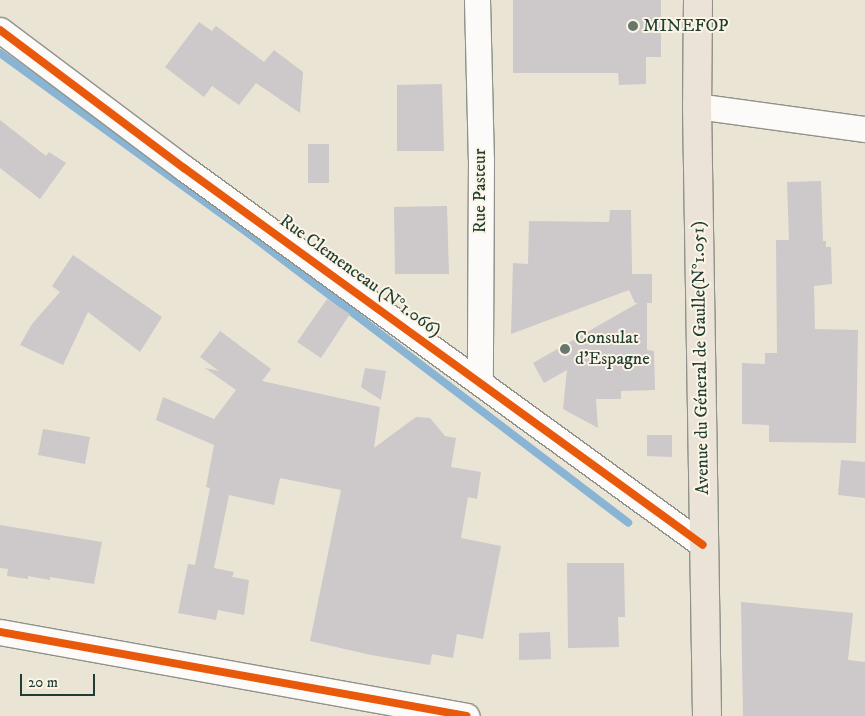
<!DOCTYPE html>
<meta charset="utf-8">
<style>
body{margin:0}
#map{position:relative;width:865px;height:716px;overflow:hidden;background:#eae4d5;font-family:"IM FELL DW Pica",serif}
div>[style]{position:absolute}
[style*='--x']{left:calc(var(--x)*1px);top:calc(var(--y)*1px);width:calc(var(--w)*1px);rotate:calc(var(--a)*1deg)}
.stream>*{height:8px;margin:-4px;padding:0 4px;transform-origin:4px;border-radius:4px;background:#8ab4d4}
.building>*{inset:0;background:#cdc8ca}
.roads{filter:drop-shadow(1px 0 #909289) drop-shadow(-1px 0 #909289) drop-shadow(0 1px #909289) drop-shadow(0 -1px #909289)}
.minor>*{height:25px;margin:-12.5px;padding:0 12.5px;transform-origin:12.5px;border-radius:12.5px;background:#fcfbf9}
.major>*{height:28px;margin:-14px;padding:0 14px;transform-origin:14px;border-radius:14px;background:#ebe3d8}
.cycleway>*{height:8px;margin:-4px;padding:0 4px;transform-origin:4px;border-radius:4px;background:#e8590c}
.dots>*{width:14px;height:14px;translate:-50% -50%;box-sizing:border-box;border:2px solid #fcf5e5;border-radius:50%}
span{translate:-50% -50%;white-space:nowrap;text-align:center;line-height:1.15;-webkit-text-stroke:4px #fcf5e5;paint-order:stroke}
.poi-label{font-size:18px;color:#1f3d34}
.left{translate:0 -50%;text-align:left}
.street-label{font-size:18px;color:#1f3d34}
.scale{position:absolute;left:20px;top:674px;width:75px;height:22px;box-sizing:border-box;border:2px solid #1f3d34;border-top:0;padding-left:6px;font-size:15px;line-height:18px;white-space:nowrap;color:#1f3d34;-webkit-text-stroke:4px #fcf5e5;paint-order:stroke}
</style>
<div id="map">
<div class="stream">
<i style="--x:0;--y:53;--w:306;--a:36"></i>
<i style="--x:248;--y:233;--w:478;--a:37.3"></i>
</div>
<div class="building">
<i style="clip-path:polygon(513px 0,661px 0,661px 57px,646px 57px,646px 84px,619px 85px,618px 73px,513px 73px)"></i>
<i style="clip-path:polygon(199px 22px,212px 31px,216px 26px,264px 62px,274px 50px,303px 72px,300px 113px,256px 83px,239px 105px,212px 86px,204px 97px,165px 67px)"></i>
<i style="clip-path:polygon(442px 84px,444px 151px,397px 151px,397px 85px)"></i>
<i style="clip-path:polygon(0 120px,46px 156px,49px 152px,66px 163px,40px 199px,0 168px)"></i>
<i style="clip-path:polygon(308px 144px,329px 144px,329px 183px,308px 183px)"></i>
<i style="clip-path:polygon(821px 181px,823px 241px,826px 241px,826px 247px,831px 247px,832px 284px,814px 286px,815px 329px,858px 330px,856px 443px,769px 442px,769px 425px,742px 424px,742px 363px,765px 364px,765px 353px,777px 353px,776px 240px,789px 240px,787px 182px)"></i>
<i style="clip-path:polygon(447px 206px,449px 274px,395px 274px,394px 207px)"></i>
<i style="clip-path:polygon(610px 210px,631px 210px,632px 274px,652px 274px,652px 303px,647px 303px,647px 350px,654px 351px,655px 390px,621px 391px,621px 399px,596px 399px,598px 428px,563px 409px,567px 370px,544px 383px,533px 363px,638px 303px,635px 303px,629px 290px,511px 334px,513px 263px,528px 264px,529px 221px,609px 222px)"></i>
<i style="clip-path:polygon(73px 255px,162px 317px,140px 352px,88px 312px,63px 365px,20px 345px,32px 324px,60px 292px,52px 286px)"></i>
<i style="clip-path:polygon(327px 299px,350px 314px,321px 358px,297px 342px)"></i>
<i style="clip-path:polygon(220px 331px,271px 369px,262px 381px,380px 407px,374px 448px,416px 417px,430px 418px,445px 436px,456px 438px,451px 467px,481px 472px,477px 499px,468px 497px,461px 538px,501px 546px,483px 639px,457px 634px,453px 658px,432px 654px,430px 665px,371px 655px,310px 641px,341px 490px,280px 478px,274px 505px,229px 495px,214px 568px,234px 572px,232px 577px,249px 580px,244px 615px,218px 610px,216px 620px,178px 613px,188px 564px,195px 565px,210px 488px,206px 487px,214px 445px,156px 420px,163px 397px,214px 419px,236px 390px,205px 368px,219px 371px,200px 357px)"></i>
<i style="clip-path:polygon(365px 368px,386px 371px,381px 400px,361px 387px)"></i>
<i style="clip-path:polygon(43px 429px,90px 437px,85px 464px,38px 455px)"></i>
<i style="clip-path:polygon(647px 435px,672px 435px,672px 457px,647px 456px)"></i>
<i style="clip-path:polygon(841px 460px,865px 462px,865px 498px,838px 495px)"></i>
<i style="clip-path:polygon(0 525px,102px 542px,94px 584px,50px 577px,50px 580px,28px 576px,28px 579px,7px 576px,8px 569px,0 568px)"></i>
<i style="clip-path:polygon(567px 563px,624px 563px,625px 617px,618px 617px,619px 647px,568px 648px)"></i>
<i style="clip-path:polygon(741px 602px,853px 613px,848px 660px,865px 662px,865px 716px,743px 716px)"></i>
<i style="clip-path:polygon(550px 632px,551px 659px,519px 660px,519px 633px)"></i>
</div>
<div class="roads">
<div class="minor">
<i style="--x:477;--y:0;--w:160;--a:88.6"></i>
<i style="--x:481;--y:160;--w:222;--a:90.3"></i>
<i style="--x:0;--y:30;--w:230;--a:36.9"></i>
<i style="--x:184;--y:168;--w:641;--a:35.99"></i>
<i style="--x:697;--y:106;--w:170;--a:7.8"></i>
<i style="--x:0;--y:632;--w:474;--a:10.2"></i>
</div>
<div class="major">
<i style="--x:698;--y:0;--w:106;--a:90.5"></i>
<i style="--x:697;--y:106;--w:610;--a:89.06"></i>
</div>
</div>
<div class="cycleway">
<i style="--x:0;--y:30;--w:230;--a:36.9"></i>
<i style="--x:184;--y:168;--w:641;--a:35.99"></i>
<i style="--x:0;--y:632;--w:474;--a:10.2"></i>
</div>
<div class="dots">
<i style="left:633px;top:26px;background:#66776c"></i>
<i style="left:565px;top:349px;background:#66776c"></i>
</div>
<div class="poi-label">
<span class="left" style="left:643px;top:26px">MINEFOP</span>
<span class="left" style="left:575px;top:349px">Consulat<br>d'Espagne</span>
</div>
<div class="street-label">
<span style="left:480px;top:191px;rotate:-90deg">Rue Pasteur</span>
<span style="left:360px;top:276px;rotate:36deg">Rue Clemenceau (N°1.066)</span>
<span style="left:701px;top:358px;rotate:-91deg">Avenue du Géneral de Gaulle(N°1.051)</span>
</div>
<div class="scale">20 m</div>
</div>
